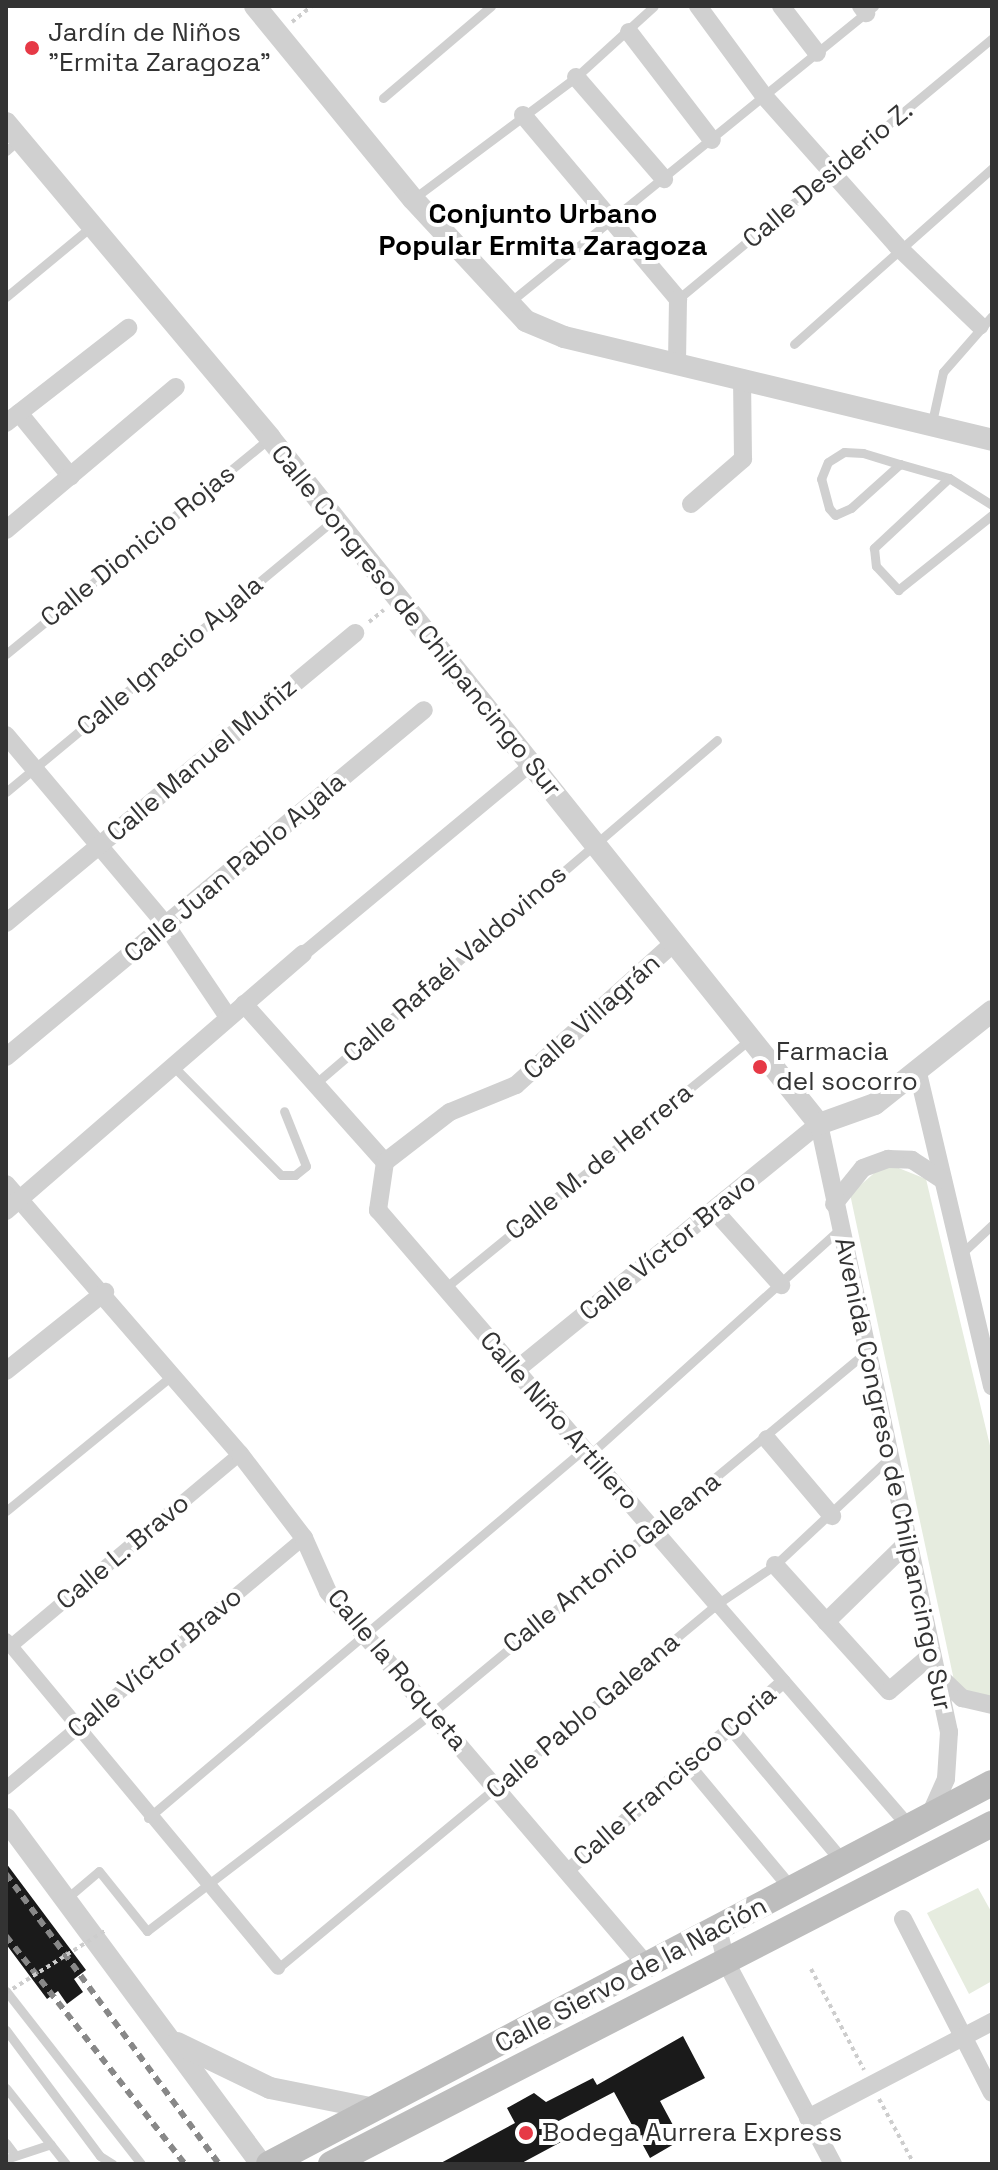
<!DOCTYPE html>
<meta charset="utf-8">
<style>
body{margin:0}
#map{position:relative;width:998px;height:2170px;overflow:hidden;background:#fff;font-family:"Space Grotesk",sans-serif}
div>[style]{position:absolute}
[style*='--x']{left:calc(var(--x)*1px);top:calc(var(--y)*1px);width:calc(var(--w)*1px);rotate:calc(var(--a)*1deg)}
.green>*{inset:0;background:#e6ecdf}
.building>*{inset:0;background:#1a1a1a}
.path>*{height:4px;margin-top:-2px;transform-origin:0;background:repeating-linear-gradient(90deg,#cdcdcd 0 4px,transparent 0 8px)}
.service>*{height:9px;margin:-4.5px;padding:0 4.5px;transform-origin:4.5px;border-radius:4.5px;background:#d0d0d0}
.pedestrian>*{height:14px;margin:-7px;padding:0 7px;transform-origin:7px;border-radius:7px;background:#d0d0d0}
.minor>*{height:18px;margin:-9px;padding:0 9px;transform-origin:9px;border-radius:9px;background:#d0d0d0}
.tertiary>*{height:22px;margin:-11px;padding:0 11px;transform-origin:11px;border-radius:11px;background:#d0d0d0}
.secondary>*{height:26px;margin:-13px;padding:0 13px;transform-origin:13px;border-radius:13px;background:#bdbdbd}
.rail>*{height:6px;margin-top:-3px;transform-origin:0;background:repeating-linear-gradient(90deg,#888 0 8px,transparent 0 14px)}
.path-bridge>*{height:4px;margin-top:-2px;transform-origin:0;background:repeating-linear-gradient(90deg,#cdcdcd 0 4px,transparent 0 8px)}
.dots>*{width:22px;height:22px;translate:-50% -50%;box-sizing:border-box;border:4px solid #fff;border-radius:50%}
span{translate:-50% -50%;white-space:nowrap;text-align:center;line-height:1.15;-webkit-text-stroke:8px #fff;paint-order:stroke}
.poi-label{font-size:26px;color:#333}
.left{translate:0 -50%;text-align:left}
.street-label{font-size:26px;color:#333}
.neighbourhood-label{font-size:28px;color:#000;font-weight:700}
.frame{position:absolute;inset:0;border:8px solid #333;pointer-events:none}
</style>
<div id="map">
<div class="green">
<i style="clip-path:polygon(886px 1163px,926px 1179px,992px 1454px,992px 1702px,955px 1685px,850px 1194px)"></i>
<i style="clip-path:polygon(978px 1888px,992px 1913px,992px 1981px,969px 1994px,927px 1913px)"></i>
</div>
<div class="building">
<i style="clip-path:polygon(6px 1863px,86px 1970px,74px 1979px,83px 1992px,67px 2004px,58px 1991px,47px 1999px,6px 1944px)"></i>
<i style="clip-path:polygon(683px 2036px,705px 2078px,660px 2101px,681px 2140px,650px 2158px,614px 2092px,551px 2125px,561px 2142px,520px 2164px,439px 2164px,515px 2123px,507px 2108px,534px 2093px,546px 2102px,593px 2078px,597px 2085px)"></i>
</div>
<div class="path">
<i style="--x:292;--y:22;--w:26;--a:-39"></i>
<i style="--x:369;--y:622;--w:19;--a:-39"></i>
<i style="--x:811;--y:1969;--w:114;--a:62.3"></i>
<i style="--x:879;--y:2099;--w:74;--a:61.7"></i>
</div>
<div class="service">
<i style="--x:383;--y:98;--w:142;--a:-40.4"></i>
<i style="--x:6;--y:151;--w:18;--a:-41"></i>
<i style="--x:413;--y:199;--w:204;--a:-36.8"></i>
<i style="--x:576;--y:77;--w:105;--a:-42.3"></i>
<i style="--x:6;--y:297;--w:113;--a:-39.6"></i>
<i style="--x:678;--y:299;--w:408;--a:-39.7"></i>
<i style="--x:510;--y:302;--w:469;--a:-39.1"></i>
<i style="--x:794;--y:344;--w:265;--a:-41.6"></i>
<i style="--x:932;--y:422;--w:51;--a:-77.6"></i>
<i style="--x:943;--y:372;--w:74;--a:-48.8"></i>
<i style="--x:900;--y:464;--w:66;--a:138.1"></i>
<i style="--x:851;--y:508;--w:17;--a:156"></i>
<i style="--x:835;--y:515;--w:9;--a:-131"></i>
<i style="--x:829;--y:508;--w:30;--a:-105"></i>
<i style="--x:821;--y:479;--w:18;--a:-68"></i>
<i style="--x:828;--y:462;--w:19;--a:-32"></i>
<i style="--x:844;--y:452;--w:19;--a:3"></i>
<i style="--x:863;--y:453;--w:39;--a:17"></i>
<i style="--x:900;--y:464;--w:51;--a:15.9"></i>
<i style="--x:992;--y:505;--w:51;--a:-147.9"></i>
<i style="--x:949;--y:478;--w:103;--a:137"></i>
<i style="--x:874;--y:548;--w:18;--a:84"></i>
<i style="--x:876;--y:566;--w:33;--a:47"></i>
<i style="--x:898;--y:590;--w:120;--a:-38.6"></i>
<i style="--x:6;--y:654;--w:341;--a:-39.3"></i>
<i style="--x:6;--y:792;--w:426;--a:-39.7"></i>
<i style="--x:171;--y:1064;--w:156;--a:45.3"></i>
<i style="--x:281;--y:1175;--w:14;--a:0"></i>
<i style="--x:295;--y:1175;--w:14;--a:-39"></i>
<i style="--x:306;--y:1166;--w:59;--a:-111.8"></i>
<i style="--x:315;--y:1084;--w:529;--a:-40.55"></i>
<i style="--x:961;--y:1254;--w:42;--a:-43.1"></i>
<i style="--x:445;--y:1288;--w:394;--a:-39.2"></i>
<i style="--x:589;--y:1455;--w:336;--a:-42"></i>
<i style="--x:6;--y:1511;--w:217;--a:-39.2"></i>
<i style="--x:148;--y:1818;--w:571;--a:-40.24"></i>
<i style="--x:66;--y:1899;--w:43;--a:-40.3"></i>
<i style="--x:99;--y:1871;--w:77;--a:51.3"></i>
<i style="--x:147;--y:1931;--w:360;--a:-37.4"></i>
<i style="--x:433;--y:1712;--w:562;--a:-39.73"></i>
<i style="--x:278;--y:1968;--w:570;--a:-39.66"></i>
<i style="--x:717;--y:1604;--w:70;--a:-33.9"></i>
<i style="--x:775;--y:1565;--w:152;--a:-43.1"></i>
<i style="--x:6;--y:1991;--w:219;--a:52"></i>
<i style="--x:6;--y:2030;--w:157;--a:53.3"></i>
<i style="--x:100;--y:2156;--w:15;--a:32"></i>
<i style="--x:6;--y:2088;--w:97;--a:51.7"></i>
<i style="--x:6;--y:2143;--w:15;--a:53"></i>
<i style="--x:6;--y:2159;--w:47;--a:-18.4"></i>
</div>
<div class="pedestrian">
<i style="--x:303;--y:954;--w:298;--a:-39.7"></i>
<i style="--x:717;--y:1604;--w:297;--a:49.2"></i>
<i style="--x:6;--y:1640;--w:426;--a:50.3"></i>
<i style="--x:11;--y:1646;--w:299;--a:-40"></i>
<i style="--x:731;--y:1728;--w:176;--a:50.1"></i>
<i style="--x:688;--y:1765;--w:163;--a:50.2"></i>
<i style="--x:6;--y:1788;--w:389;--a:-40"></i>
<i style="--x:567;--y:1871;--w:288;--a:-41.2"></i>
</div>
<div class="minor">
<i style="--x:698;--y:6;--w:112;--a:53.7"></i>
<i style="--x:764;--y:96;--w:200;--a:48.4"></i>
<i style="--x:897;--y:246;--w:115;--a:43.9"></i>
<i style="--x:781;--y:6;--w:59;--a:52.5"></i>
<i style="--x:861;--y:6;--w:9;--a:54"></i>
<i style="--x:629;--y:32;--w:136;--a:52.5"></i>
<i style="--x:576;--y:77;--w:135;--a:49.2"></i>
<i style="--x:523;--y:115;--w:241;--a:49.9"></i>
<i style="--x:678;--y:299;--w:66;--a:90.9"></i>
<i style="--x:19;--y:413;--w:82;--a:50.9"></i>
<i style="--x:6;--y:423;--w:155;--a:-37.9"></i>
<i style="--x:691;--y:504;--w:69;--a:-40.9"></i>
<i style="--x:743;--y:459;--w:81;--a:-90.7"></i>
<i style="--x:6;--y:530;--w:222;--a:-40.1"></i>
<i style="--x:6;--y:735;--w:248;--a:49.9"></i>
<i style="--x:166;--y:925;--w:111;--a:56"></i>
<i style="--x:6;--y:923;--w:454;--a:-39.7"></i>
<i style="--x:244;--y:1004;--w:212;--a:48.3"></i>
<i style="--x:385;--y:1162;--w:49;--a:98.3"></i>
<i style="--x:378;--y:1210;--w:520;--a:49.29"></i>
<i style="--x:6;--y:1057;--w:543;--a:-39.7"></i>
<i style="--x:918;--y:1073;--w:322;--a:76.7"></i>
<i style="--x:385;--y:1162;--w:82;--a:-37.6"></i>
<i style="--x:450;--y:1112;--w:71;--a:-22.2"></i>
<i style="--x:516;--y:1085;--w:214;--a:-42"></i>
<i style="--x:6;--y:1184;--w:357;--a:49.1"></i>
<i style="--x:240;--y:1454;--w:106;--a:52.7"></i>
<i style="--x:304;--y:1538;--w:59;--a:66"></i>
<i style="--x:328;--y:1592;--w:491;--a:49.5"></i>
<i style="--x:834;--y:1204;--w:46;--a:-51.1"></i>
<i style="--x:863;--y:1168;--w:27;--a:-20"></i>
<i style="--x:888;--y:1159;--w:24;--a:2"></i>
<i style="--x:912;--y:1160;--w:37;--a:33"></i>
<i style="--x:714;--y:1210;--w:101;--a:48.2"></i>
<i style="--x:6;--y:1211;--w:393;--a:-40.9"></i>
<i style="--x:516;--y:1370;--w:390;--a:-39.1"></i>
<i style="--x:819;--y:1124;--w:622;--a:77.93"></i>
<i style="--x:949;--y:1732;--w:47;--a:93.7"></i>
<i style="--x:946;--y:1779;--w:42;--a:114.1"></i>
<i style="--x:6;--y:1371;--w:127;--a:-38.6"></i>
<i style="--x:767;--y:1439;--w:101;--a:49.8"></i>
<i style="--x:775;--y:1565;--w:170;--a:47.9"></i>
<i style="--x:889;--y:1691;--w:54;--a:-40.5"></i>
<i style="--x:826;--y:1622;--w:112;--a:-44.3"></i>
<i style="--x:937;--y:1674;--w:35;--a:44"></i>
<i style="--x:962;--y:1698;--w:31;--a:13"></i>
<i style="--x:903;--y:1919;--w:195;--a:62.9"></i>
<i style="--x:718;--y:1929;--w:34;--a:76"></i>
<i style="--x:726;--y:1962;--w:229;--a:62.1"></i>
<i style="--x:808;--y:2118;--w:208;--a:-27.6"></i>
</div>
<div class="tertiary">
<i style="--x:255;--y:6;--w:249;--a:50.7"></i>
<i style="--x:413;--y:199;--w:166;--a:47.2"></i>
<i style="--x:526;--y:321;--w:41;--a:22.8"></i>
<i style="--x:564;--y:337;--w:440;--a:13.5"></i>
<i style="--x:6;--y:123;--w:411;--a:50"></i>
<i style="--x:270;--y:438;--w:879;--a:51.33"></i>
<i style="--x:819;--y:1124;--w:59;--a:-19.7"></i>
<i style="--x:875;--y:1104;--w:149;--a:-38.5"></i>
<i style="--x:6;--y:1819;--w:429;--a:53.5"></i>
<i style="--x:177;--y:2043;--w:103;--a:25.8"></i>
<i style="--x:270;--y:2088;--w:107;--a:11.3"></i>
</div>
<div class="secondary">
<i style="--x:269;--y:2164;--w:817;--a:-27.79"></i>
<i style="--x:331;--y:2164;--w:743;--a:-27.22"></i>
</div>
<div class="rail">
<i style="--x:6;--y:1874;--w:360;--a:53.7"></i>
<i style="--x:6;--y:1936;--w:290;--a:51.9"></i>
</div>
<div class="path-bridge">
<i style="--x:6;--y:1993;--w:118;--a:-32.2"></i>
</div>
<div class="dots">
<i style="left:32px;top:48px;background:#e63946"></i>
<i style="left:760px;top:1067px;background:#e63946"></i>
<i style="left:526px;top:2133px;background:#e63946"></i>
</div>
<div class="poi-label">
<span class="left" style="left:48px;top:48px">Jardín de Niños<br>"Ermita Zaragoza"</span>
<span class="left" style="left:776px;top:1067px">Farmacia<br>del socorro</span>
<span class="left" style="left:542px;top:2133px">Bodega Aurrera Express</span>
</div>
<div class="street-label">
<span style="left:828px;top:175px;rotate:-40deg">Calle Desiderio Z.</span>
<span style="left:138px;top:546px;rotate:-39deg">Calle Dionicio Rojas</span>
<span style="left:416px;top:621px;rotate:51deg">Calle Congreso de Chilpancingo Sur</span>
<span style="left:170px;top:656px;rotate:-40deg">Calle Ignacio Ayala</span>
<span style="left:202px;top:760px;rotate:-40deg">Calle Manuel Muñiz</span>
<span style="left:235px;top:868px;rotate:-40deg">Calle Juan Pablo Ayala</span>
<span style="left:455px;top:964px;rotate:-41deg">Calle Rafaél Valdovinos</span>
<span style="left:592px;top:1017px;rotate:-42deg">Calle Villagrán</span>
<span style="left:599px;top:1162px;rotate:-39deg">Calle M. de Herrera</span>
<span style="left:668px;top:1247px;rotate:-39deg">Calle Víctor Bravo</span>
<span style="left:559px;top:1421px;rotate:49deg">Calle Niño Artillero</span>
<span style="left:893px;top:1474px;rotate:78deg">Avenida Congreso de Chilpancingo Sur</span>
<span style="left:123px;top:1552px;rotate:-40deg">Calle L. Bravo</span>
<span style="left:612px;top:1563px;rotate:-39deg">Calle Antonio Galeana</span>
<span style="left:155px;top:1663px;rotate:-40deg">Calle Víctor Bravo</span>
<span style="left:397px;top:1670px;rotate:50deg">Calle la Roqueta</span>
<span style="left:583px;top:1716px;rotate:-40deg">Calle Pablo Galeana</span>
<span style="left:675px;top:1776px;rotate:-41deg">Calle Francisco Coria</span>
<span style="left:631px;top:1975px;rotate:-28deg">Calle Siervo de la Nación</span>
</div>
<div class="neighbourhood-label">
<span style="left:543px;top:229px">Conjunto Urbano<br>Popular Ermita Zaragoza</span>
</div>
<div class="frame"></div>
</div>
